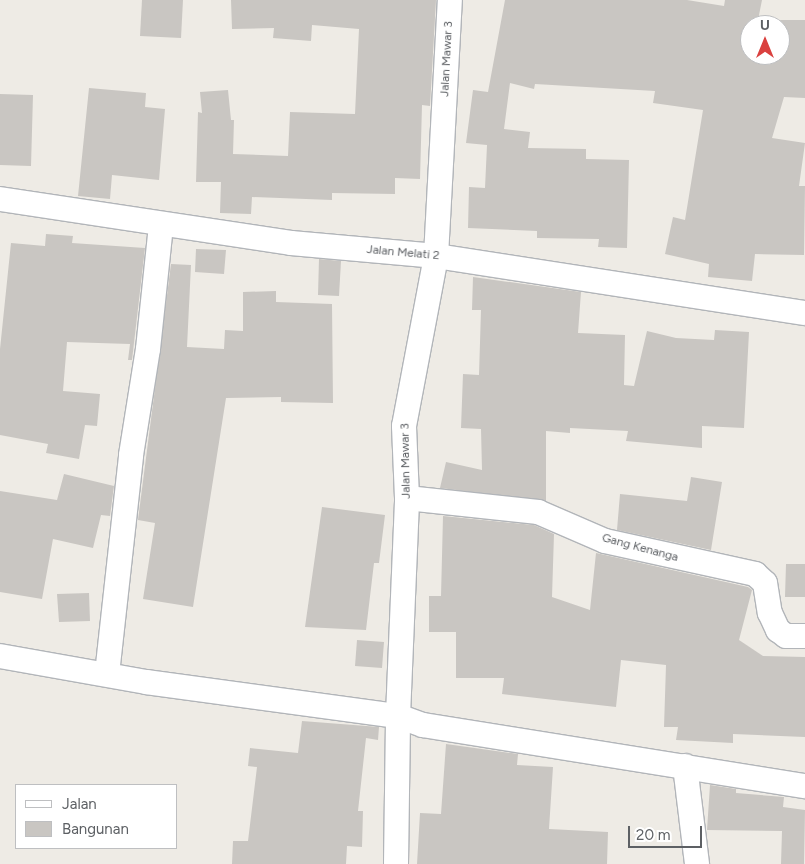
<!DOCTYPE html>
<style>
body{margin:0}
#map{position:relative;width:805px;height:864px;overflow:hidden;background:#eeebe5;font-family:Figtree,sans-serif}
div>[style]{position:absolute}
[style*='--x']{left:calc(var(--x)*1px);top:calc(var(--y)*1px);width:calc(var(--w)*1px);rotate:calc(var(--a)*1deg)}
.building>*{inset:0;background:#c9c6c2}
.roads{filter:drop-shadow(1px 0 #b2b5b9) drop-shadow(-1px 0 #b2b5b9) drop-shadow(0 1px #b2b5b9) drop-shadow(0 -1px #b2b5b9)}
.minor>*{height:24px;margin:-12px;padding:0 12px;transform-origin:12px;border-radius:12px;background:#fff}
span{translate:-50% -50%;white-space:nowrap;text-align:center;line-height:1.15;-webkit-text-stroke:4px #fff;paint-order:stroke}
.street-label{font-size:12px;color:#5d6064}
.legend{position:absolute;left:15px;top:784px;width:162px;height:65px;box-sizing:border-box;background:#fff;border:1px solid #bebfc1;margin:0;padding:6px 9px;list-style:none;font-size:15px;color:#5d6064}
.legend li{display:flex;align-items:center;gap:10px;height:25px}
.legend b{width:25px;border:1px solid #bebfc1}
.north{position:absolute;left:740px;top:15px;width:50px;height:50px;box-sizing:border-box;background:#fff;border:1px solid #bebfc1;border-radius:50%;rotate:0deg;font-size:14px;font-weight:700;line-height:20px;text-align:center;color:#5d6064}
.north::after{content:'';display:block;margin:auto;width:18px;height:22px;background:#da413f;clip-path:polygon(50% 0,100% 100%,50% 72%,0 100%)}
.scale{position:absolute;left:628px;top:826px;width:74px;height:22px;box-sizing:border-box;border:2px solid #5d6064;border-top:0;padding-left:6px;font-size:15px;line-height:18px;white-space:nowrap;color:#5d6064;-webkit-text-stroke:4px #fff;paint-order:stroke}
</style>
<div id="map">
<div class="building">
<i style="clip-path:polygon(142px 0,183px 0,181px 38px,140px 36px)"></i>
<i style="clip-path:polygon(231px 0,436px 0,430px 106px,422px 105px,420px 179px,395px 178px,395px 194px,332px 193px,332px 200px,252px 197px,251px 214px,220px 213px,221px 182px,196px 182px,198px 112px,202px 113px,200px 92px,228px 90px,231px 120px,234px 120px,233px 154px,288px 156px,290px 112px,355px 114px,359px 29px,312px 25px,311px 41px,273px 38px,274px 28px,232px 29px)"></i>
<i style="clip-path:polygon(evenodd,505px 0,687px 0,724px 6px,725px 0,762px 0,758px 20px,805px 20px,805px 98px,784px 97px,772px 138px,805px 143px,799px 186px,805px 186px,804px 255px,755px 254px,752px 281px,708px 277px,709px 264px,665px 254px,673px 217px,685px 220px,703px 110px,653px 103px,655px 91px,535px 84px,534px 89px,510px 83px,504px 129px,530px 132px,528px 148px,586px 149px,586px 159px,629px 160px,627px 248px,598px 247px,599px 239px,537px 238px,537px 231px,468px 228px,469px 187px,485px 188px,487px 145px,466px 143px,473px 90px,488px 92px,505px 0,750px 25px,780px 25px,780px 55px,750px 55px,750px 25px)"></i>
<i style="clip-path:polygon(89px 88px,146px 93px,145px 107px,165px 109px,159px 180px,112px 175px,110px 199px,78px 196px)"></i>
<i style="clip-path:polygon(0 94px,33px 95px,31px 166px,0 165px)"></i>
<i style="clip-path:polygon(46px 234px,73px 236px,72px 243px,145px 248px,132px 360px,128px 360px,130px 344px,67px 342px,63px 391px,100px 394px,97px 426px,85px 425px,79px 459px,46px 453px,48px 444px,0 435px,0 349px,11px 243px,45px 246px)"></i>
<i style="clip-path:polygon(196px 249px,226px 250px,224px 274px,195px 272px)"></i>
<i style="clip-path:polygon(319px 259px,341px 261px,339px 296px,318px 295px)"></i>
<i style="clip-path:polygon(171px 264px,191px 265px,187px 347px,224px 349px,225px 330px,243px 331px,243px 292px,276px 291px,276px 302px,332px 304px,333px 403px,281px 402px,281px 397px,226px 398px,193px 607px,143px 599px,155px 523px,138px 520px)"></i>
<i style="clip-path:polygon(473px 277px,581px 292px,578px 333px,625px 335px,624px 385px,634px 386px,647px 331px,676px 338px,714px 340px,715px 330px,749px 332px,744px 428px,702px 426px,702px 448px,626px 441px,628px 431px,570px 428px,570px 433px,546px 431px,546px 501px,440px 488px,446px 462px,482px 470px,481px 429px,461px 428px,463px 374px,479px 375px,481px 310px,472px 310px)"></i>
<i style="clip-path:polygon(64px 474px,114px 486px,110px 516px,101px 515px,93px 548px,53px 539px,42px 599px,0 592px,0 491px,57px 500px)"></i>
<i style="clip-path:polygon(691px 477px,722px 482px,711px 550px,617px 530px,620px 494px,687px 501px)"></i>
<i style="clip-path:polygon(322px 507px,385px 515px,379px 563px,374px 563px,366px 630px,305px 627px)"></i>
<i style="clip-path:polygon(443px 516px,534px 525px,554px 534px,552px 597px,590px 610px,596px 553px,748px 587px,752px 590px,739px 640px,763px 656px,805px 657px,805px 737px,733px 734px,733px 743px,676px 740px,678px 727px,664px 727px,666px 665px,621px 660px,616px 707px,502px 694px,504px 678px,456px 678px,456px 632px,429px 632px,429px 596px,441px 596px)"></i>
<i style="clip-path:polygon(786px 564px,805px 564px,805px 597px,785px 597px)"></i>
<i style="clip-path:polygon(89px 593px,90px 621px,59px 622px,57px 594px)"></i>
<i style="clip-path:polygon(357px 640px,384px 642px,382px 668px,355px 666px)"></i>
<i style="clip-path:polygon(302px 721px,379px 727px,378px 740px,366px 738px,358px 811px,363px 811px,362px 847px,347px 846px,346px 864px,232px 864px,233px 841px,248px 841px,257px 767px,248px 766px,250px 748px,298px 753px)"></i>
<i style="clip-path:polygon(446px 744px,518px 754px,517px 765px,553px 767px,549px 829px,608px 832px,607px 864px,417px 864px,420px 813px,441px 814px)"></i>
<i style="clip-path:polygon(710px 785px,736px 789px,736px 793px,784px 797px,783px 807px,805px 810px,804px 864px,781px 864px,782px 831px,707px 830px)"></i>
</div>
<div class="roads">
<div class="minor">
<i style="--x:0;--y:199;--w:294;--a:8.6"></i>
<i style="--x:291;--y:243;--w:146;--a:5.1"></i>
<i style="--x:436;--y:256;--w:373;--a:8.8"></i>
<i style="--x:407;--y:498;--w:132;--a:6.1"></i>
<i style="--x:538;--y:512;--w:73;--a:23.4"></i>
<i style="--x:605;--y:541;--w:154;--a:12.4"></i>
<i style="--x:755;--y:574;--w:13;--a:42"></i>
<i style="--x:765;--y:583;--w:30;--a:81"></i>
<i style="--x:770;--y:613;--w:19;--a:65"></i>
<i style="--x:778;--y:630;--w:10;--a:37"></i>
<i style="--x:786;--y:636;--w:19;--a:0"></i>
<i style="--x:0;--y:656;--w:148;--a:10.1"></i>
<i style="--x:146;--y:682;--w:254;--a:7.7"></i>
<i style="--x:398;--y:716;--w:27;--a:20"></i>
<i style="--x:423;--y:725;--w:387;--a:9.1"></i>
<i style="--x:107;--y:674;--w:220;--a:-83.7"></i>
<i style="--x:131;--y:455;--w:107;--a:-80.9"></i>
<i style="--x:148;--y:349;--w:124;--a:-84"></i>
<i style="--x:685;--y:766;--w:99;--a:83"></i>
<i style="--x:396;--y:864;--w:148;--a:-89.2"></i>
<i style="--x:398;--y:716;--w:218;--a:-87.6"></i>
<i style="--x:407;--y:498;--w:72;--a:-92.4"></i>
<i style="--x:404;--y:426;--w:173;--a:-79.3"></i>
<i style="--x:436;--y:256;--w:256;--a:-86.9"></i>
</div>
</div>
<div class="street-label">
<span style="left:447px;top:59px;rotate:-87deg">Jalan Mawar 3</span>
<span style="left:403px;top:253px;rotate:5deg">Jalan Melati 2</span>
<span style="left:406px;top:461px;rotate:-91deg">Jalan Mawar 3</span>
<span style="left:640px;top:548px;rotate:15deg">Gang Kenanga</span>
</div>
<ul class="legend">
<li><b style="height:6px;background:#fff"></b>Jalan</li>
<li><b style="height:14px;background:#c9c6c2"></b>Bangunan</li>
</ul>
<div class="north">U</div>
<div class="scale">20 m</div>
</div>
